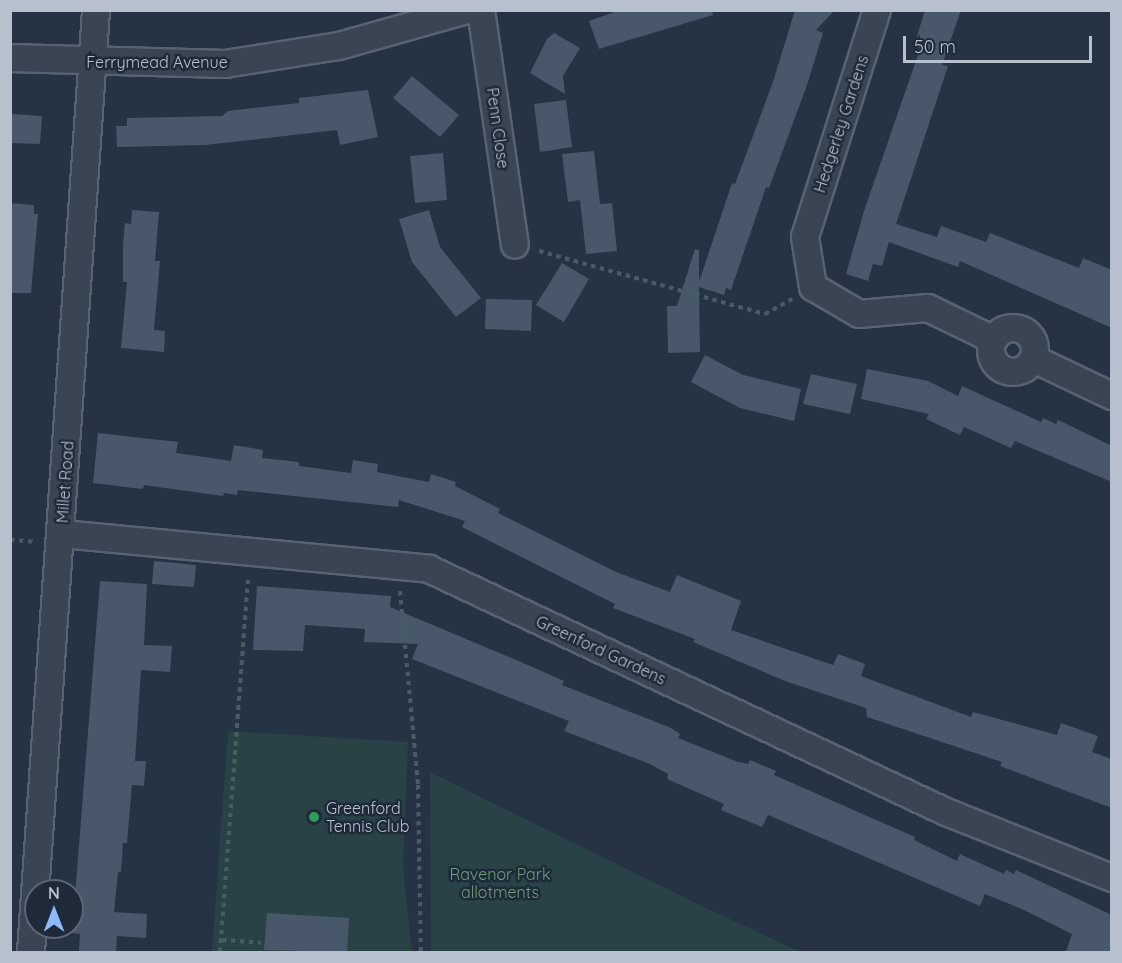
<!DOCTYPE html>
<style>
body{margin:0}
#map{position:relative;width:1122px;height:963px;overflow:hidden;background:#263344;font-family:Quicksand,sans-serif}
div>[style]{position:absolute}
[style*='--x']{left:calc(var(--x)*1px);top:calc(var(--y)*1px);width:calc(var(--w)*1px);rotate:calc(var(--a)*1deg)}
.green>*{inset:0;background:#284245}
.building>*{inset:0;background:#49576a}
.path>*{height:4px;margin-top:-2px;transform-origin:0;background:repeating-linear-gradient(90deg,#465e61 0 4.5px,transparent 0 9px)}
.roads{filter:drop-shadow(2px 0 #586371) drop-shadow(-2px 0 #586371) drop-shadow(0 2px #586371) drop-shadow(0 -2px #586371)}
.minor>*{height:26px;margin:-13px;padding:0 13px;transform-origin:13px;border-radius:13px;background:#3a4553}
.minor>.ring{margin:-13px;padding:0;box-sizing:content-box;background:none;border:26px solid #3a4553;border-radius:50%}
.dots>*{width:16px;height:16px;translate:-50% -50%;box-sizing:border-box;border:3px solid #1f2a39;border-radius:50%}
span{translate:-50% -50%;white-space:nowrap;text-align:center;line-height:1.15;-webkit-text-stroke:5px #1f2a39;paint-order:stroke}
.street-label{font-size:16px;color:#b7c0cd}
.poi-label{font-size:16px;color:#b7c0cd}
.left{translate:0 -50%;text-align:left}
.park-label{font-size:16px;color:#6d9f79}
.frame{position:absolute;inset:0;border:12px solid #b7c0cd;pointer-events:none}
.north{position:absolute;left:24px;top:879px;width:60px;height:60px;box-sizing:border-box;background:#1f2a39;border:2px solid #5c6674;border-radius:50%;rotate:0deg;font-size:16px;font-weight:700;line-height:24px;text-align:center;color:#b7c0cd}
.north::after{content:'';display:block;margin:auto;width:21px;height:27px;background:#8db9fd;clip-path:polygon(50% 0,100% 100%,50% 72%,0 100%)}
.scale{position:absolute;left:903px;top:36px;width:189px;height:27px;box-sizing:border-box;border:3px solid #b7c0cd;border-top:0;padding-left:8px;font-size:18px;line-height:21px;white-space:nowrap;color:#b7c0cd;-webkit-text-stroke:4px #1f2a39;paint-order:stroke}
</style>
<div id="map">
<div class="green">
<i style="clip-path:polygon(228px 731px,408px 742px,403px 868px,412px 952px,212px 951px)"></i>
<i style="clip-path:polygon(430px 772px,702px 906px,800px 952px,431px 952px)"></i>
</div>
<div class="building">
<i style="clip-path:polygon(620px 10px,712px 10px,713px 15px,599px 49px,589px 21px)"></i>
<i style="clip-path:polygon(795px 10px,835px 10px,816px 30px,823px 33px,807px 85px,769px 188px,766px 187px,731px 290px,726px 288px,724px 295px,699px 287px,700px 352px,668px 353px,667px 306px,677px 306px,695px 249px,699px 250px,699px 282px,732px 183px,735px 184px,773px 82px)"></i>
<i style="clip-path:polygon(925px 10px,961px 10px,942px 65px,948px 66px,896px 224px,937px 237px,941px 226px,986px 242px,990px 233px,1079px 268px,1083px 258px,1112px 270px,1112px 328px,960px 261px,958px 267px,889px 242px,882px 266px,873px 264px,868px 281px,846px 274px,864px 211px,920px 49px,914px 46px)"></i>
<i style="clip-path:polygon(554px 33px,580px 48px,563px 76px,565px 94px,530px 73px,547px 39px)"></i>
<i style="clip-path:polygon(412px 76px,459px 115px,440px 137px,393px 98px)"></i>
<i style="clip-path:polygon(368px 90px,378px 137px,340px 145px,337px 130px,205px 145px,117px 147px,116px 126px,127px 126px,127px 118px,222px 116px,228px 111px,299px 103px,299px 98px)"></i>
<i style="clip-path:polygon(566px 100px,572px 147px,540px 152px,534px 104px)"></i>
<i style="clip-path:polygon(12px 114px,42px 116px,40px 144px,10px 143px)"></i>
<i style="clip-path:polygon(594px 151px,600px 204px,612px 203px,617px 251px,586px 254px,580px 200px,568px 202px,562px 154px)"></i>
<i style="clip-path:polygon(443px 153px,447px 200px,415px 203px,410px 156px)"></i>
<i style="clip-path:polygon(10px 203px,34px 205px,34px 214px,38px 214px,31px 293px,10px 293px)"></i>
<i style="clip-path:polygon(132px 210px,159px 212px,155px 261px,160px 261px,154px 330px,165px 331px,164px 352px,121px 348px,127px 282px,123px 282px,123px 243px,125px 223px,131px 224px)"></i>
<i style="clip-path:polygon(429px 210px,440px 247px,481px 298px,456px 317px,412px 262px,399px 219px)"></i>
<i style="clip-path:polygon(562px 263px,589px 279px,564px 322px,536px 305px)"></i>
<i style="clip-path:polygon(486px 299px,532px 300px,531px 331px,485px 329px)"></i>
<i style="clip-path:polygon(705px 355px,743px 375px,801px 389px,794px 421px,740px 408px,691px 382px)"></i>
<i style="clip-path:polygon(867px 369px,928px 381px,958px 396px,962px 386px,1041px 422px,1043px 418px,1056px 424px,1058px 420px,1079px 430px,1112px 446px,1112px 482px,1015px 441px,1011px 448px,964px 427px,960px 435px,926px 419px,929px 414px,861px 399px)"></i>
<i style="clip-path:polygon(811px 374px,857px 384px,850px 414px,803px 404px)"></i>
<i style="clip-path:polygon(98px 433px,178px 442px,176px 453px,198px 456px,231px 461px,234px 445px,263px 450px,262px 458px,299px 462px,299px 466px,351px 473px,353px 460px,378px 464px,377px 472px,429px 482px,431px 474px,456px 482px,455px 486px,500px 509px,498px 513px,616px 572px,670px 592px,677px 575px,741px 601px,731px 630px,833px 665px,838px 654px,865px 664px,861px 676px,971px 717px,973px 712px,1057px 735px,1061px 723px,1098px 736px,1092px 752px,1112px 759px,1112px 808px,1000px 766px,1002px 762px,867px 717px,866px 708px,785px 681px,693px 642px,695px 639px,613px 608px,615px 604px,462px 527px,465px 521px,399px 500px,398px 507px,238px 490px,237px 495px,224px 493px,223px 496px,144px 485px,143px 489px,93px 483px)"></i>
<i style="clip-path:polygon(154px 561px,196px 565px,194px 587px,152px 584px)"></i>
<i style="clip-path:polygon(100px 581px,147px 584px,144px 645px,172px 646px,170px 672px,141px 670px,135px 761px,146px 761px,144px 786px,132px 785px,127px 843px,123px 843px,121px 872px,118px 872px,114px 912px,147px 914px,146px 938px,117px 936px,116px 952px,79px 952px,80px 934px,72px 933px)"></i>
<i style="clip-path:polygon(257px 586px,391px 596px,390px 607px,528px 665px,564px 681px,562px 685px,671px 728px,680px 734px,678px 738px,738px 762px,748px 764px,750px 760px,776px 771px,774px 775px,915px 837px,914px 840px,957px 861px,960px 854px,1004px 874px,1006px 870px,1014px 874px,1016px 870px,1112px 915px,1112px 952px,1066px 952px,1072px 934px,1024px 910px,985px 894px,980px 906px,768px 815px,762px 827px,721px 810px,724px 804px,667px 779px,668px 774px,650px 764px,564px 731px,569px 721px,412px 659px,418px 644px,364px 642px,365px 629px,305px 625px,303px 651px,253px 650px)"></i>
<i style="clip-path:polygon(267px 913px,349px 918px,347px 952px,264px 950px)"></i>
</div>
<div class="path">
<i style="--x:539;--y:251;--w:235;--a:15.6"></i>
<i style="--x:765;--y:314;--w:31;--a:-29"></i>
<i style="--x:10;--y:540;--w:26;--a:4"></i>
<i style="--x:400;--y:591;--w:195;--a:84.7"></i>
<i style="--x:418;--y:785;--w:167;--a:89"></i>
<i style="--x:222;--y:940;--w:39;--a:4"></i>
<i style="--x:220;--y:952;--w:376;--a:-85.7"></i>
</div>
<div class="roads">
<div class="minor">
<i style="--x:481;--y:10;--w:237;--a:81.8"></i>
<i style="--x:877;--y:10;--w:238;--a:107.6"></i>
<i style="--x:805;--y:237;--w:51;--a:80.9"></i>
<i style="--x:813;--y:287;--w:53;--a:30.4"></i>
<i style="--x:859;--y:314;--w:69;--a:-5"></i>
<i style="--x:928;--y:308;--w:73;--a:25.9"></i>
<i style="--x:10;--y:58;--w:215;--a:1.6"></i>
<i style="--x:225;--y:64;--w:115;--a:-9"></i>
<i style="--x:339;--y:46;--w:133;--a:-15.7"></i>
<i class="ring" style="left:991px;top:328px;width:18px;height:18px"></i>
<i style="--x:1034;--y:359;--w:86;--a:25.4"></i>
<i style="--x:62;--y:534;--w:369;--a:5.4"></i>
<i style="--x:429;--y:569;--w:571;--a:25.17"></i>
<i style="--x:946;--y:812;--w:179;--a:21.7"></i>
<i style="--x:31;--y:952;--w:944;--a:-86.05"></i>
</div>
</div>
<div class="dots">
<i style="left:314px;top:817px;background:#2e9e5b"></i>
</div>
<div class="street-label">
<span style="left:157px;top:62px">Ferrymead Avenue</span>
<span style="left:841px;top:124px;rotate:-72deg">Hedgerley Gardens</span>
<span style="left:498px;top:128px;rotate:82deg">Penn Close</span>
<span style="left:65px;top:482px;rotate:-86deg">Millet Road</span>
<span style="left:601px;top:650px;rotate:25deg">Greenford Gardens</span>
</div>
<div class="poi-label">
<span class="left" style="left:326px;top:817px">Greenford<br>Tennis Club</span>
</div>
<div class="park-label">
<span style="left:500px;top:883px">Ravenor Park<br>allotments</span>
</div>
<div class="frame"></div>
<div class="north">N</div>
<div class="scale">50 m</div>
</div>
